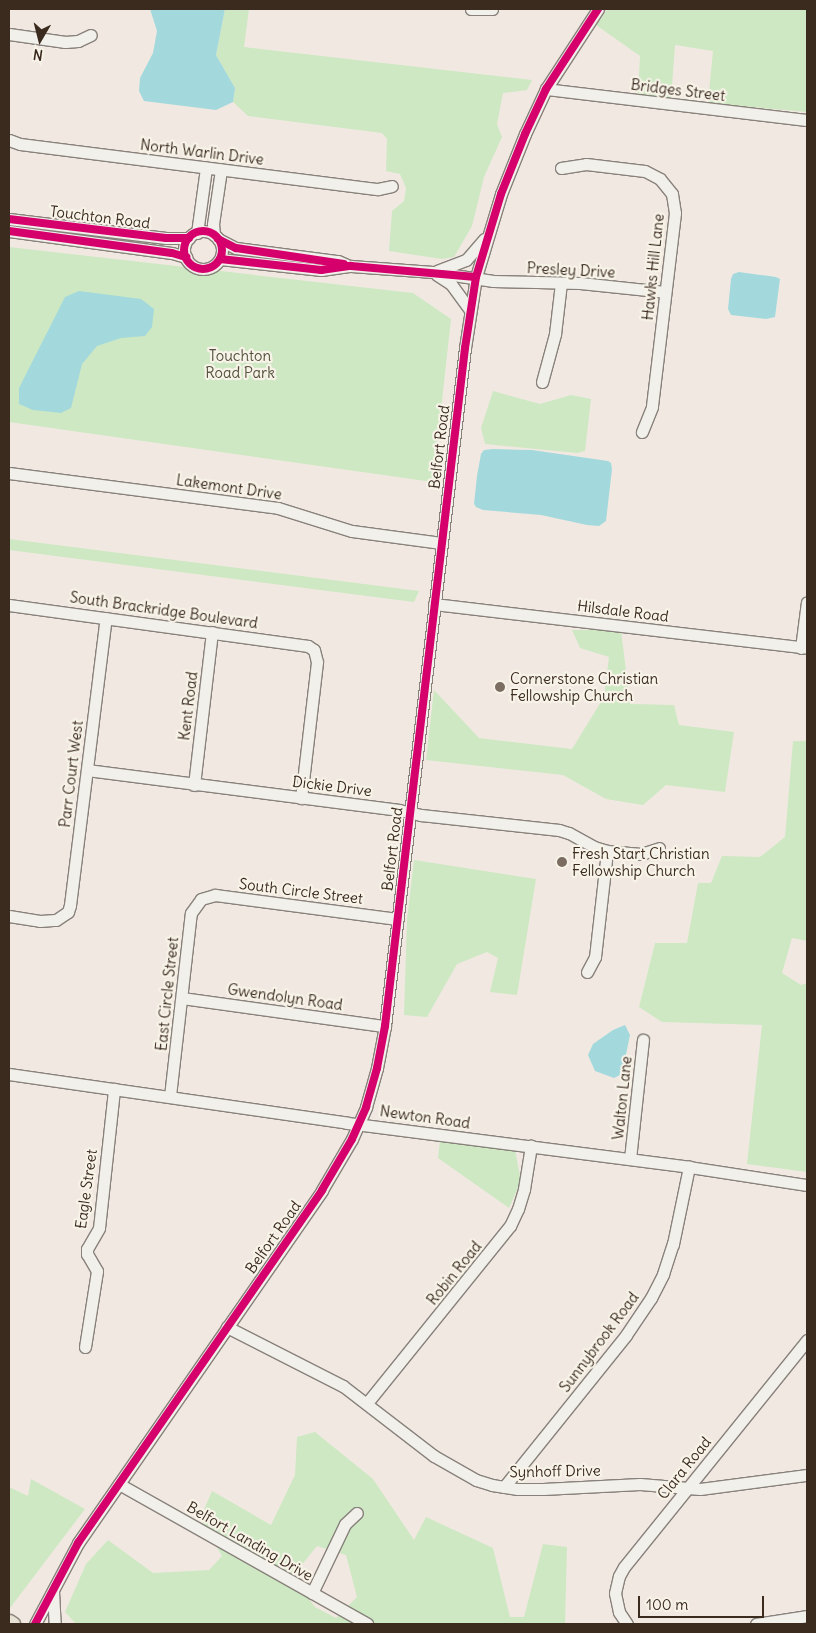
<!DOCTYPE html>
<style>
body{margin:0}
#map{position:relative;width:816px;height:1633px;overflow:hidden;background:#f1e9e1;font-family:Delius,sans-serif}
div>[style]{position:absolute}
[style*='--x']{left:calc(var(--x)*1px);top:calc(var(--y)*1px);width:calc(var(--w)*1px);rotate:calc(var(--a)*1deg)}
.green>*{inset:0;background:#cde8c3}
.water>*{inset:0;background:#a3d9dd}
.roads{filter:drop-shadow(1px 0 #88817b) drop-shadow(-1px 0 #88817b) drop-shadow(0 1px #88817b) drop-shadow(0 -1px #88817b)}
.minor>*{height:11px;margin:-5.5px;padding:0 5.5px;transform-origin:5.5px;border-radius:5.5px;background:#f2f0eb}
.minor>.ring{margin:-5.5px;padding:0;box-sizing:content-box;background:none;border:11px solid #f2f0eb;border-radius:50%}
.major>*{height:15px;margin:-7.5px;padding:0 7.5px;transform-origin:7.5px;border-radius:7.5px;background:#e8e2d4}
.cycleway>*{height:8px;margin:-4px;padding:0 4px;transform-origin:4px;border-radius:4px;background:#d6006c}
.cycleway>.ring{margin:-4px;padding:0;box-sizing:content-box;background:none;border:8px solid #d6006c;border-radius:50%}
.dots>*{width:14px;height:14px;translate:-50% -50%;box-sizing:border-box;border:2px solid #f7f3e8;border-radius:50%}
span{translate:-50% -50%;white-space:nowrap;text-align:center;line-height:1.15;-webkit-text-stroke:4.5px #f7f3e8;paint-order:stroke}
.street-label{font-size:15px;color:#3b2a1e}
.park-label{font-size:15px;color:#52503a}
.poi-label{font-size:15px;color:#3b2a1e}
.left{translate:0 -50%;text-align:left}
.frame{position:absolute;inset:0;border:10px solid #3b2a1e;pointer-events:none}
.north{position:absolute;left:15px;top:15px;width:50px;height:50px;-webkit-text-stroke:4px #f7f3e8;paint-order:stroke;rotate:188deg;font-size:14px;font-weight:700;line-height:20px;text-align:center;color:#3b2a1e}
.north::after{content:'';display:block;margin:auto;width:18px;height:22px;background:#3b2a1e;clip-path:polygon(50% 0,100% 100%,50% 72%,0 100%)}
.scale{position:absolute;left:638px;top:1596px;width:126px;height:22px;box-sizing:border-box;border:2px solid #3b2a1e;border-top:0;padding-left:6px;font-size:15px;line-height:18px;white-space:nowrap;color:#3b2a1e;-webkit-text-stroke:4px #f7f3e8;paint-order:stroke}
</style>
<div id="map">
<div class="green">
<i style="clip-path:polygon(225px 9px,249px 9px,244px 47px,532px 80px,527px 90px,503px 93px,497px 124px,502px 137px,484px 177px,472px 226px,454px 257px,442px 259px,389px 251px,392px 211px,404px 201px,406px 188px,400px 174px,386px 171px,387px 139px,382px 133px,248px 116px,233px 102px,235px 88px,216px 55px)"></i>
<i style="clip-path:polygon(608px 9px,807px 9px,807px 112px,708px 103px,713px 51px,675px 45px,671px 99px,638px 96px,640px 56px,596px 25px)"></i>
<i style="clip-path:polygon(9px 247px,413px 293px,451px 319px,433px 482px,9px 422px)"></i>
<i style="clip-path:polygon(493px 391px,540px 404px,571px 395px,591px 399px,585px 451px,577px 453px,485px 444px,481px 428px)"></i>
<i style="clip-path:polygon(9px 539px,419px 591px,414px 602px,9px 550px)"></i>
<i style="clip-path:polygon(572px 630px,621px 630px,630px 704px,674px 705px,679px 725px,734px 732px,725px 792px,666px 785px,643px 805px,606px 799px,563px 775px,426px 760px,434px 690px,479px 738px,572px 749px,604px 697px,609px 657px,580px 648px)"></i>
<i style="clip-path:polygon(793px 741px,807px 741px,807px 941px,792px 938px,782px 973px,801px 985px,807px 983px,807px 1172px,747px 1164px,762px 1025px,662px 1022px,639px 1007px,655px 943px,687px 943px,698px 883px,711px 883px,722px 856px,760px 857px,785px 837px)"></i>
<i style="clip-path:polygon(414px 860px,536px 879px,517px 995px,490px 992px,498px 958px,487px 952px,457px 964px,427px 1017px,404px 1015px,407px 920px)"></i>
<i style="clip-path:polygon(440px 1140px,515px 1150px,521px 1181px,509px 1208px,438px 1158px)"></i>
<i style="clip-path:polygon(evenodd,315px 1432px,373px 1479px,414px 1540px,426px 1517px,493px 1548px,510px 1617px,524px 1617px,543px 1544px,567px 1547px,565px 1624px,76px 1624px,65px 1612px,86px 1564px,108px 1540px,153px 1573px,209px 1570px,222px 1556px,200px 1519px,212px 1491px,271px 1525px,295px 1475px,297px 1437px,315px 1432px,317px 1546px,346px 1555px,357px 1597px,336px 1618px,315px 1607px,292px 1577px,317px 1546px)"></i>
<i style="clip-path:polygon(31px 1479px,85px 1509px,10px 1608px,9px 1487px,28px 1496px)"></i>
</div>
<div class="water">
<i style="clip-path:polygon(150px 9px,225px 9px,216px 55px,235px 88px,233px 102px,216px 110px,144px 101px,139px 91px,140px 78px,153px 53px,157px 31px)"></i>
<i style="clip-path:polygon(739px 272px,776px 277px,780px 279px,775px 317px,766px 319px,731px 315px,728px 309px,731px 279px,733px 274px)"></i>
<i style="clip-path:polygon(79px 291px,141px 299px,154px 309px,152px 327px,145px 336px,121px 338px,97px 346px,82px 364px,71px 408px,61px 413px,33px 410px,19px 404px,19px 388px,65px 297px)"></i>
<i style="clip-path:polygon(493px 449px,532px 450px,608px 461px,611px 463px,612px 469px,606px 521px,599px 526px,587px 525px,541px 515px,483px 510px,476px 507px,474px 504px,477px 476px,481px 454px,484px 450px)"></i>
<i style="clip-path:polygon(625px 1025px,630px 1035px,622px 1074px,614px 1078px,595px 1071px,588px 1055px,593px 1044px,613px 1030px)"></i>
</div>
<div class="roads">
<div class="minor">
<i style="--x:471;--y:9;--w:21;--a:0"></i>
<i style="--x:9;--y:34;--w:57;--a:8.1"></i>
<i style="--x:65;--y:42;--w:13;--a:-4"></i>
<i style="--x:78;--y:41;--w:14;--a:-25"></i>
<i style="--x:546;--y:89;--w:263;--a:6.8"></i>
<i style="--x:9;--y:140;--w:12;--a:20"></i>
<i style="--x:20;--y:144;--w:361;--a:7.2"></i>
<i style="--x:378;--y:189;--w:14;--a:-12"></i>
<i style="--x:561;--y:168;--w:25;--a:-9"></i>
<i style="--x:586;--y:164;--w:59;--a:6.8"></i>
<i style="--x:645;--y:171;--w:17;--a:28"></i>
<i style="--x:660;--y:179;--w:19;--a:51"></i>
<i style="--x:672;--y:194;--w:19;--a:81"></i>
<i style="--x:675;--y:213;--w:195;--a:96.8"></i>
<i style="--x:652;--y:407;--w:27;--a:112"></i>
<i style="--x:9;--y:219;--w:158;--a:6.9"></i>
<i style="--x:166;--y:238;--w:23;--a:0"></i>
<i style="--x:9;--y:231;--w:164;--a:7.7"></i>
<i style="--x:172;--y:253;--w:15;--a:16"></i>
<i class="ring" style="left:184px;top:231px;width:27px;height:27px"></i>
<i style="--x:197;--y:233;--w:66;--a:-82.1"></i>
<i style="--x:214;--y:235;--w:11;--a:-95"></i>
<i style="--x:213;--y:224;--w:55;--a:-81.6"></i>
<i style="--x:218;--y:239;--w:20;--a:27"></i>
<i style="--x:236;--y:248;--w:103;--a:7.3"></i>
<i style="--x:338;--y:261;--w:10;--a:24"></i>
<i style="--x:220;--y:259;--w:102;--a:6.2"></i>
<i style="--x:321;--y:270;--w:30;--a:-8"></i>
<i style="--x:351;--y:266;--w:82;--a:4.2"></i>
<i style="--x:433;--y:272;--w:61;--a:8.5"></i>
<i style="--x:493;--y:281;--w:87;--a:1.3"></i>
<i style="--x:580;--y:283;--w:85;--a:6"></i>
<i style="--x:437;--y:271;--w:31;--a:-21"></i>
<i style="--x:466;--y:260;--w:28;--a:-49"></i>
<i style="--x:437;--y:275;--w:17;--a:33"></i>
<i style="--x:451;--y:284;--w:32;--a:54"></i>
<i style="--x:542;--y:382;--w:50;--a:-74.8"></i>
<i style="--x:555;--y:334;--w:51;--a:-83.3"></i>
<i style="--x:9;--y:473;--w:271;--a:7.4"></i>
<i style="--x:278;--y:508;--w:77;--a:17.3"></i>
<i style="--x:352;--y:531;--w:90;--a:7.7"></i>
<i style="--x:434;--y:604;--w:376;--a:6.7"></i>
<i style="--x:9;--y:605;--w:302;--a:7.8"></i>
<i style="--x:308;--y:646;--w:7;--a:34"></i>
<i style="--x:314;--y:650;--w:12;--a:76"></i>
<i style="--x:317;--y:662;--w:137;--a:96.7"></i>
<i style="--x:801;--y:648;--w:46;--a:-82.6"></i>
<i style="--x:87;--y:770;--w:315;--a:7.3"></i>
<i style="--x:399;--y:810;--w:23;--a:13"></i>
<i style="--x:421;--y:815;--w:139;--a:6.2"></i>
<i style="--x:559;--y:830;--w:10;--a:17"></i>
<i style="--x:569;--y:833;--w:29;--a:29"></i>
<i style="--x:594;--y:847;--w:14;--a:17"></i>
<i style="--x:607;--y:851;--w:34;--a:5"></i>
<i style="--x:641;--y:854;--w:19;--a:-18"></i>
<i style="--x:194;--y:785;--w:154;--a:-83.3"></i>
<i style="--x:9;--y:916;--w:31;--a:9"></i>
<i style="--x:40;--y:921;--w:16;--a:-4"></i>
<i style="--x:56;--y:920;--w:14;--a:-34"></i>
<i style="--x:68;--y:912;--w:7;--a:-74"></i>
<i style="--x:70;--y:905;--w:289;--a:-82.9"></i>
<i style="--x:587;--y:972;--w:17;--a:-62"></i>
<i style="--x:595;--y:957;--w:107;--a:-83.5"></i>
<i style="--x:182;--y:998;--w:205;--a:7.9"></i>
<i style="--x:9;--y:1074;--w:342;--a:8.2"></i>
<i style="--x:347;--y:1123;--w:345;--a:7.3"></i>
<i style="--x:689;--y:1167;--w:119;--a:8.7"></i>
<i style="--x:170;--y:1096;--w:184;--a:-83.5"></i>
<i style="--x:191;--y:913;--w:17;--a:-54"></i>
<i style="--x:201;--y:899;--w:15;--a:-16"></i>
<i style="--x:215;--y:895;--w:184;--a:7.5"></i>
<i style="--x:630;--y:1159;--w:120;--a:-83.8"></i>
<i style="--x:227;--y:1327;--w:130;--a:27"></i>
<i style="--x:343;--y:1386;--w:115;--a:37.6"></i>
<i style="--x:434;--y:1456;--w:48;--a:29.7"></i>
<i style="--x:476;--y:1480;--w:17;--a:17"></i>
<i style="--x:492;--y:1485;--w:26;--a:9"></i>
<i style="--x:518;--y:1489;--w:25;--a:0"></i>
<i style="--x:543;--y:1489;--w:97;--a:-3"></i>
<i style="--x:640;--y:1484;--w:60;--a:4.8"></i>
<i style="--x:700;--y:1489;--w:108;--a:-7.5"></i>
<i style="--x:85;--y:1347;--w:77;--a:-81"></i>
<i style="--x:97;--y:1271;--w:20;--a:-120"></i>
<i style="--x:87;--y:1254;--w:5;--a:-90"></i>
<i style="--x:87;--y:1249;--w:24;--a:-60"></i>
<i style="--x:99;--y:1228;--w:140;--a:-83.8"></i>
<i style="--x:367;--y:1403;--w:228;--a:-51.1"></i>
<i style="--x:510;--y:1226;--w:19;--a:-65"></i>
<i style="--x:518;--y:1209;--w:21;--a:-73"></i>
<i style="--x:524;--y:1189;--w:44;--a:-80.8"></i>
<i style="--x:119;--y:1484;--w:285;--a:29.4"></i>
<i style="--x:504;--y:1487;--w:195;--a:-51.2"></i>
<i style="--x:626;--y:1335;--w:45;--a:-56"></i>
<i style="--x:651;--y:1298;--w:27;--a:-63"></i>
<i style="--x:663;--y:1274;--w:32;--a:-72"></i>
<i style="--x:673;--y:1244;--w:79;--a:-78.3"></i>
<i style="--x:53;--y:1591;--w:33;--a:87"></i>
<i style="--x:312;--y:1593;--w:76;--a:-64.4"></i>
<i style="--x:345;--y:1524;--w:16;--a:-43"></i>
<i style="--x:35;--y:1624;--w:92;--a:-62"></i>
<i style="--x:78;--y:1543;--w:429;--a:-55.3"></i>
<i style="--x:322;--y:1190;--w:59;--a:-59.5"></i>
<i style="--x:352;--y:1139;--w:35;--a:-66"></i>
<i style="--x:366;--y:1107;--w:41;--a:-74.2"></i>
<i style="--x:377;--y:1068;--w:43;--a:-79.2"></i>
<i style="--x:385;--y:1026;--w:683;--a:-83.27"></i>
<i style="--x:465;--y:348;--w:72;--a:-81.2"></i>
<i style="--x:476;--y:277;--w:87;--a:-73.2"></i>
<i style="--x:501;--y:194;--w:65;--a:-68.2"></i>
<i style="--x:525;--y:134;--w:50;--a:-65"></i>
<i style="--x:546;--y:89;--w:95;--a:-57"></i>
<i style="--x:627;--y:1624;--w:14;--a:-124"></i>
<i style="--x:619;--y:1612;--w:19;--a:-102"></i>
<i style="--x:615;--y:1593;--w:17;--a:-77"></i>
<i style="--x:619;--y:1576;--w:10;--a:-61"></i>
<i style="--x:624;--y:1567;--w:292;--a:-51.1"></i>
<i style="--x:756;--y:1624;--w:52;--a:-8.9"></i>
</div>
<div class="major">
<i style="--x:9;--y:1622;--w:4;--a:34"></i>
</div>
</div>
<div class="cycleway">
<i style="--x:9;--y:219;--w:158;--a:6.9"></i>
<i style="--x:166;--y:238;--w:23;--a:0"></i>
<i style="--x:9;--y:231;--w:164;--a:7.7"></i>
<i style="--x:172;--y:253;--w:15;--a:16"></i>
<i class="ring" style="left:184px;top:231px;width:30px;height:30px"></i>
<i style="--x:218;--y:239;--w:20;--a:27"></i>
<i style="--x:236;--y:248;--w:109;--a:8.4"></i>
<i style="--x:220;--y:259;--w:102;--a:6.2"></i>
<i style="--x:321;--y:270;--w:30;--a:-8"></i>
<i style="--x:351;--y:266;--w:125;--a:5"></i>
<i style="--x:35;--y:1624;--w:92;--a:-62"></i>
<i style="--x:78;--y:1543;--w:429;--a:-55.3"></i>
<i style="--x:322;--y:1190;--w:59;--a:-59.5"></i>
<i style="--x:352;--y:1139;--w:35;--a:-66"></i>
<i style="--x:366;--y:1107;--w:41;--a:-74.2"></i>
<i style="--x:377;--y:1068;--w:43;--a:-79.2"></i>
<i style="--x:385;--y:1026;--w:683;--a:-83.27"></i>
<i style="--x:465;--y:348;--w:72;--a:-81.2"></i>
<i style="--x:476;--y:277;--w:87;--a:-73.2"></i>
<i style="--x:501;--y:194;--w:65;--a:-68.2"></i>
<i style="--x:525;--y:134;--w:50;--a:-65"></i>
<i style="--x:546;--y:89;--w:95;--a:-57"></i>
</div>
<div class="dots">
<i style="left:500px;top:687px;background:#7b6d62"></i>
<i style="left:562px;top:862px;background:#7b6d62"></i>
</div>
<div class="street-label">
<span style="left:678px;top:90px;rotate:7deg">Bridges Street</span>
<span style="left:202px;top:152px;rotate:7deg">North Warlin Drive</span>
<span style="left:100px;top:217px;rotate:7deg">Touchton Road</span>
<span style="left:653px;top:267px;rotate:-84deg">Hawks Hill Lane</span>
<span style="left:571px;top:270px;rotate:3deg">Presley Drive</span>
<span style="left:439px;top:447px;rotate:-83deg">Belfort Road</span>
<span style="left:229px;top:487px;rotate:8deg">Lakemont Drive</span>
<span style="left:164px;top:610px;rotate:8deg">South Brackridge Boulevard</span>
<span style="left:623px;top:611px;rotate:7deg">Hilsdale Road</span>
<span style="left:188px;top:706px;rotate:-83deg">Kent Road</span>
<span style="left:71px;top:774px;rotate:-83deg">Parr Court West</span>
<span style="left:332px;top:786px;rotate:7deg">Dickie Drive</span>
<span style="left:392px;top:849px;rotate:-83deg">Belfort Road</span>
<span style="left:301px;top:891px;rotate:7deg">South Circle Street</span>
<span style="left:167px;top:994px;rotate:-84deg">East Circle Street</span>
<span style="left:285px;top:997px;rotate:8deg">Gwendolyn Road</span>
<span style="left:622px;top:1098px;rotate:-84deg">Walton Lane</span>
<span style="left:425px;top:1117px;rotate:8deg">Newton Road</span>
<span style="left:86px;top:1189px;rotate:-82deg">Eagle Street</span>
<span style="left:273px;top:1237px;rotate:-55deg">Belfort Road</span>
<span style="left:454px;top:1273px;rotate:-51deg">Robin Road</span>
<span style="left:599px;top:1342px;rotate:-53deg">Sunnybrook Road</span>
<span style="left:684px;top:1468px;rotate:-51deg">Clara Road</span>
<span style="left:555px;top:1471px;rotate:-1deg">Synhoff Drive</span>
<span style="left:250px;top:1541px;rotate:30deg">Belfort Landing Drive</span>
</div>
<div class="park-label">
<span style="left:240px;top:364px">Touchton<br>Road Park</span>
</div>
<div class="poi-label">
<span class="left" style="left:510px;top:687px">Cornerstone Christian<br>Fellowship Church</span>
<span class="left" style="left:572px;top:862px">Fresh Start Christian<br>Fellowship Church</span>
</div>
<div class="frame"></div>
<div class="north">N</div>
<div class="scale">100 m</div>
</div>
